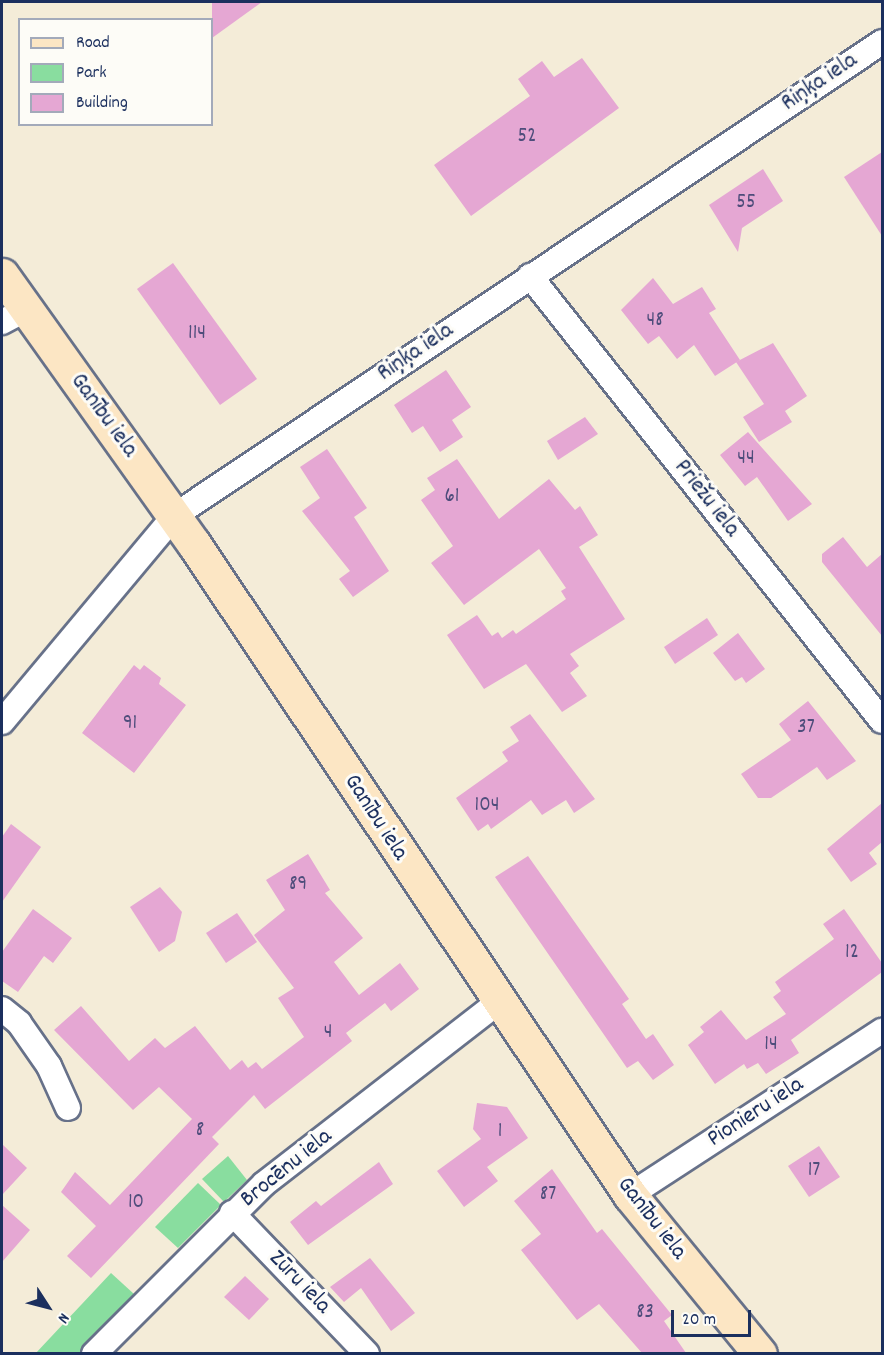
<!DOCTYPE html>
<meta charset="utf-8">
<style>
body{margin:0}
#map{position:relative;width:884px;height:1355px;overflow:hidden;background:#f4ecd8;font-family:Dekko,sans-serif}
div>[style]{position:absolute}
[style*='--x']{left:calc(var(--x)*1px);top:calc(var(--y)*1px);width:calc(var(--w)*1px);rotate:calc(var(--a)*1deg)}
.green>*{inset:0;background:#89dd9f}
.building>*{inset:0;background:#e5a7d3}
.roads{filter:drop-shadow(2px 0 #677189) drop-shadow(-2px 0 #677189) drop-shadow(0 2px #677189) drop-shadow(0 -2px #677189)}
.street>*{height:24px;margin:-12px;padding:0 12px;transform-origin:12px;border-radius:12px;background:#fff}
.secondary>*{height:33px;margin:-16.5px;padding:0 16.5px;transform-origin:16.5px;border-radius:16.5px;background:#fce6c4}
span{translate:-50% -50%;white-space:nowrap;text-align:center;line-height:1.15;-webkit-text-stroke:6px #fdfcf7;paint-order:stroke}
.number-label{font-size:21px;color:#4e4d7b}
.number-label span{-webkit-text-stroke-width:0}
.street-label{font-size:24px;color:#1b2f5e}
.frame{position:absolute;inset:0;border:3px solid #1b2f5e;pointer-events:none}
.legend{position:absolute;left:18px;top:18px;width:195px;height:108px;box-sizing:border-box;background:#fdfcf7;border:2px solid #a3aaba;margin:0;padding:8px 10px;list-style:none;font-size:18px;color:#1b2f5e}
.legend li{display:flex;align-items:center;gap:12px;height:30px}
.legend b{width:30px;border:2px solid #a3aaba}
.north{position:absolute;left:18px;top:1277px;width:60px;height:60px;-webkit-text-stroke:4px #fdfcf7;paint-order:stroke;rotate:126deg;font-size:16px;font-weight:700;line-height:24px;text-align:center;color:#1b2f5e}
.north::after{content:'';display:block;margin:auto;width:21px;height:27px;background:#1b2f5e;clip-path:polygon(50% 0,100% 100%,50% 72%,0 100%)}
.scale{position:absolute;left:671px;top:1310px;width:80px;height:27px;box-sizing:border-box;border:3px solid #1b2f5e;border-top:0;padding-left:8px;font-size:18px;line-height:21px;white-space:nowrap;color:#1b2f5e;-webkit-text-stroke:4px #fdfcf7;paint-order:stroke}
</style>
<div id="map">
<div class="green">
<i style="clip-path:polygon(228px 1156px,247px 1180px,224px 1202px,202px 1179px)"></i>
<i style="clip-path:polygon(198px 1183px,221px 1205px,178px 1248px,155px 1227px)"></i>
<i style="clip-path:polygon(111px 1273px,134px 1294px,79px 1353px,35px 1354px)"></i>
</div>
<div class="building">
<i style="clip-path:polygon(212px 2px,262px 2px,212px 38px)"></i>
<i style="clip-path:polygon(582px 58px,619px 108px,471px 216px,434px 165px,530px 96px,518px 79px,542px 61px,554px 77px)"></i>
<i style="clip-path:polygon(882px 152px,882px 236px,844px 177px)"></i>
<i style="clip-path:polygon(763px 169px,783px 201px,742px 228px,738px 252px,709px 205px)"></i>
<i style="clip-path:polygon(173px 263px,257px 379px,220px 405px,137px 289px)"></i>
<i style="clip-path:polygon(653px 278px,673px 304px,702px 287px,716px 309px,709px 313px,740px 360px,715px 376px,694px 345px,677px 359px,659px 336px,648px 344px,621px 310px)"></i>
<i style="clip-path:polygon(773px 343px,807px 396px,785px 411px,792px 422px,759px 442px,743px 417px,764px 404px,736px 362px)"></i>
<i style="clip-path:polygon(446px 370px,471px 407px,452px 420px,463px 437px,440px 452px,423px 426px,412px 433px,394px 405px)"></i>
<i style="clip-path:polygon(585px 417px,598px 434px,558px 460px,547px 441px)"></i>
<i style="clip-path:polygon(748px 432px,812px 504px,788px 521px,757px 477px,745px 486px,720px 455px)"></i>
<i style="clip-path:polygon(327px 449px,367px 508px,354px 517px,389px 571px,353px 597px,339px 579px,350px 571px,302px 511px,320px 498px,300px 467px)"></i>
<i style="clip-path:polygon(457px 459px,499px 519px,549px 479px,575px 510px,580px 506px,598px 535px,579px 547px,625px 619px,570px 654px,579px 666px,570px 673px,587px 696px,562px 712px,526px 664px,484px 689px,447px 635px,477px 615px,492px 636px,498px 632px,502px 638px,513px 630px,516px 634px,566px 599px,561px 591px,566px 588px,539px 549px,464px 605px,431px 563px,453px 546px,421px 500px,435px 490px,427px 478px)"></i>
<i style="clip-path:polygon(843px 537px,867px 567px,882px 554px,882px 636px,822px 562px,822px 554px)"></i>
<i style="clip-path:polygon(707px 618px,718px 635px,675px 664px,664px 647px)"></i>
<i style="clip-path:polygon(738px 633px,765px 669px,746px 683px,742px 677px,735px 681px,713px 653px)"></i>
<i style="clip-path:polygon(134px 665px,140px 670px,144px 665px,161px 678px,159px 684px,186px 705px,134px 773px,82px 733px)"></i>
<i style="clip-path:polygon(808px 701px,856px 761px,827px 780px,817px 767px,771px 798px,758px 798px,741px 774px,791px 740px,779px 724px)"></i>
<i style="clip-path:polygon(530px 714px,595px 799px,574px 813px,566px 800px,542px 815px,531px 800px,491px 829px,488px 824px,478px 831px,456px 798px,508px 761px,502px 752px,519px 741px,510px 727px)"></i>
<i style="clip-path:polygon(882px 803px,882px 842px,869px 853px,877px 864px,851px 882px,827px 849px)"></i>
<i style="clip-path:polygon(11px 824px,41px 847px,2px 902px,2px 837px)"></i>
<i style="clip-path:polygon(308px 854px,330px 890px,325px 893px,363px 938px,334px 962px,359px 995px,400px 963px,419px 989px,391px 1011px,385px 1003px,346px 1033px,352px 1041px,265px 1109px,254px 1095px,212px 1137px,219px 1144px,91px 1278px,67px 1256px,96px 1226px,61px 1192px,75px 1172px,110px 1205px,192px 1119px,159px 1087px,133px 1110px,54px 1030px,81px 1006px,129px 1061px,155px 1038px,165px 1048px,195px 1026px,230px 1070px,242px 1060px,248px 1068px,256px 1062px,262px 1069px,304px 1037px,278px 998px,294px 988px,254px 935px,285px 910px,266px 880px)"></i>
<i style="clip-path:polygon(528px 856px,629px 999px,622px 1004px,646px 1039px,653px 1034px,674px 1065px,653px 1080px,638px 1061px,627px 1068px,495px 877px)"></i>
<i style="clip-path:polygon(160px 887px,182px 912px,175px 941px,159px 952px,130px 907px)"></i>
<i style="clip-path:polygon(33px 909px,72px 938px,53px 963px,44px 956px,18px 992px,2px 981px,2px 952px)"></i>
<i style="clip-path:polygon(844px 909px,882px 963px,882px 972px,791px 1040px,799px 1053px,766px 1074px,758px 1063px,747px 1069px,744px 1064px,715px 1084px,688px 1045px,704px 1032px,700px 1027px,721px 1010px,746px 1040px,786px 1014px,773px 997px,781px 991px,775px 982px,834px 939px,823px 924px)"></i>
<i style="clip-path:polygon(237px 913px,257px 942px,226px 963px,206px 933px)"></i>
<i style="clip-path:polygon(477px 1103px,507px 1107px,528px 1138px,487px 1167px,498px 1181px,464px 1207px,437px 1171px,481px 1139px,473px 1129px)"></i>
<i style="clip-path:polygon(2px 1144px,27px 1168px,2px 1195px)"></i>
<i style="clip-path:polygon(819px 1146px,840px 1177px,809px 1197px,788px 1166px)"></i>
<i style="clip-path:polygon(379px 1162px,393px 1184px,308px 1245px,290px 1222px,316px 1201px,321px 1206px)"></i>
<i style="clip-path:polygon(552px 1169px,597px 1233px,602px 1229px,672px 1315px,664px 1321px,686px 1353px,642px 1353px,599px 1304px,577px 1320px,521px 1250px,541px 1234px,514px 1201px)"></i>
<i style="clip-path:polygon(2px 1205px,30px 1230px,2px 1262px)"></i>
<i style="clip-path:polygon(370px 1258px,415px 1313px,391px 1331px,361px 1288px,344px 1302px,330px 1287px)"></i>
<i style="clip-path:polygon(245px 1276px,269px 1299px,249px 1320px,224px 1297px)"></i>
</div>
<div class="roads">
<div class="street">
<i style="--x:530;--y:276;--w:567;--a:51.66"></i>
<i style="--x:2;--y:322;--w:26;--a:-28"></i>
<i style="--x:2;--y:722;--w:268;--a:-50.1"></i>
<i style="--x:174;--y:516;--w:852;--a:-33.8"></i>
<i style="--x:2;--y:1009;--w:22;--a:39"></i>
<i style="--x:19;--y:1023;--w:52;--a:55.1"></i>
<i style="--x:49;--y:1066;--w:46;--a:65.7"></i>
<i style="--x:630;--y:1195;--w:301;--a:-33.1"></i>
<i style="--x:232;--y:1213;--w:195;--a:46.2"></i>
<i style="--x:94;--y:1354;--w:240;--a:-45"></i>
<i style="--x:264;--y:1184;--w:295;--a:-37.8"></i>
</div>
<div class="secondary">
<i style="--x:2;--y:275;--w:330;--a:54.5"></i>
<i style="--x:194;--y:544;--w:784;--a:56.19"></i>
<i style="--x:630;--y:1195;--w:205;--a:50.7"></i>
</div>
</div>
<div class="number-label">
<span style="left:527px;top:137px">52</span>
<span style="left:746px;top:203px">55</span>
<span style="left:655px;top:321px">48</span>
<span style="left:197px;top:334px">114</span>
<span style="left:746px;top:459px">44</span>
<span style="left:452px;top:497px">61</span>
<span style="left:130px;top:724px">91</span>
<span style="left:806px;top:728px">37</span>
<span style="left:487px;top:806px">104</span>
<span style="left:298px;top:885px">89</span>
<span style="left:852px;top:953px">12</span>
<span style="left:328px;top:1033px">4</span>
<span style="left:771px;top:1045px">14</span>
<span style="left:200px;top:1131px">8</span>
<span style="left:500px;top:1132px">1</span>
<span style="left:814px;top:1171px">17</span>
<span style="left:548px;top:1195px">87</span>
<span style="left:136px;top:1203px">10</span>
<span style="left:645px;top:1313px">83</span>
</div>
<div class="street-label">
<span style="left:820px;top:83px;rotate:-34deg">Riņķa iela</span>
<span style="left:416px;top:353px;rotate:-34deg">Riņķa iela</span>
<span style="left:103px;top:416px;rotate:54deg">Ganību iela</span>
<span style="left:706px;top:499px;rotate:52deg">Priežu iela</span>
<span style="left:375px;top:818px;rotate:57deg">Ganību iela</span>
<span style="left:756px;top:1113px;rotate:-33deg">Pionieru iela</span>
<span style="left:287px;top:1169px;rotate:-39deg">Brocēnu iela</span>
<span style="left:651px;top:1219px;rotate:52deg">Ganību iela</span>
<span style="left:299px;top:1283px;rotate:46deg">Zūru iela</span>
</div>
<div class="frame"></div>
<ul class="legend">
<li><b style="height:8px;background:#fce6c4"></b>Road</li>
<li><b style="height:16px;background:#89dd9f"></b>Park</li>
<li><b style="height:16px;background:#e5a7d3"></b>Building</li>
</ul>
<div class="north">N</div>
<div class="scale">20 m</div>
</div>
